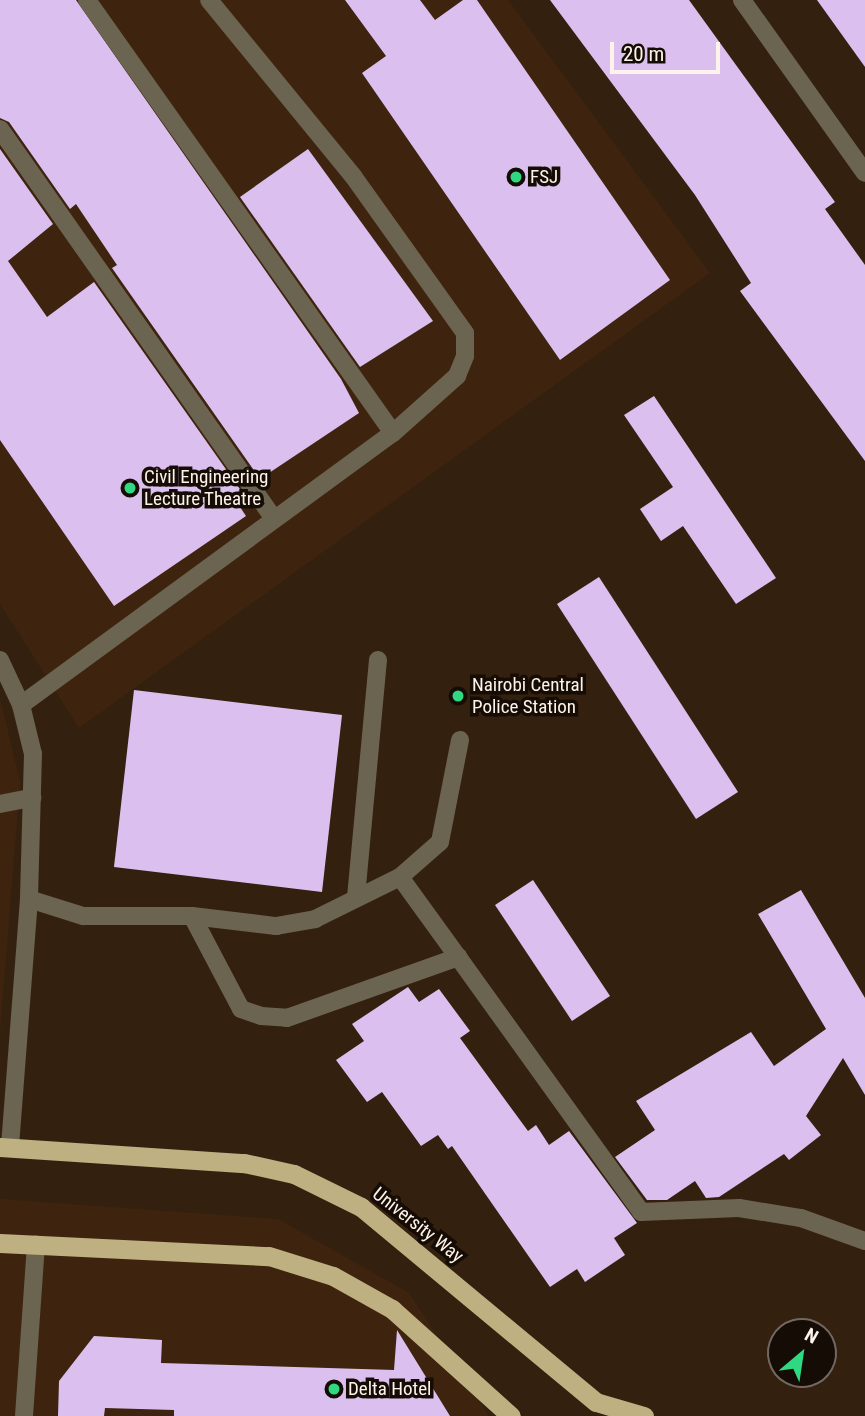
<!DOCTYPE html>
<style>
body{margin:0}
#map{position:relative;width:865px;height:1416px;overflow:hidden;background:#34200f;font-family:"Roboto Condensed",sans-serif}
div>[style]{position:absolute}
[style*='--x']{left:calc(var(--x)*1px);top:calc(var(--y)*1px);width:calc(var(--w)*1px);rotate:calc(var(--a)*1deg)}
.built>*{inset:0;background:#3e240e}
.building>*{inset:0;background:#dbc0ef}
.service>*{height:18px;margin:-9px;padding:0 9px;transform-origin:9px;border-radius:9px;background:#6b6450}
.minor>*{height:18px;margin:-9px;padding:0 9px;transform-origin:9px;border-radius:9px;background:#6b6450}
.tertiary>*{height:18px;margin:-9px;padding:0 9px;transform-origin:9px;border-radius:9px;background:#6b6450}
.trunk>*{height:19px;margin:-9.5px;padding:0 9.5px;transform-origin:9.5px;border-radius:9.5px;background:#beb080}
.dots>*{width:19px;height:19px;translate:-50% -50%;box-sizing:border-box;border:4px solid #150c06;border-radius:50%}
span{translate:-50% -50%;white-space:nowrap;text-align:center;line-height:1.15;-webkit-text-stroke:7px #150c06;paint-order:stroke}
.poi-label{font-size:19px;color:#fef3ea}
.left{translate:0 -50%;text-align:left}
.street-label{font-size:19px;color:#fef3ea}
.north{position:absolute;left:767px;top:1318px;width:70px;height:70px;box-sizing:border-box;background:#150c06;border:2px solid #726861;border-radius:50%;rotate:29deg;font-size:19px;font-weight:700;line-height:28px;text-align:center;color:#fef3ea}
.north::after{content:'';display:block;margin:auto;width:24px;height:32px;background:#31d882;clip-path:polygon(50% 0,100% 100%,50% 72%,0 100%)}
.scale{position:absolute;left:610px;top:42px;width:110px;height:32px;box-sizing:border-box;border:4px solid #fef3ea;border-top:0;padding-left:9px;font-size:21px;line-height:24px;white-space:nowrap;color:#fef3ea;-webkit-text-stroke:5px #150c06;paint-order:stroke}
</style>
<div id="map">
<div class="built">
<i style="clip-path:polygon(0 0,508px 0,710px 273px,79px 728px,0 604px)"></i>
<i style="clip-path:polygon(0 698px,20px 782px,0 1032px)"></i>
<i style="clip-path:polygon(0 1199px,278px 1219px,409px 1293px,489px 1416px,0 1416px)"></i>
</div>
<div class="building">
<i style="clip-path:polygon(0 0,76px 0,341px 379px,359px 413px,260px 479px,112px 268px,117px 265px,76px 204px,70px 209px,9px 122px,0 118px)"></i>
<i style="clip-path:polygon(345px 0,420px 0,435px 20px,463px 0,477px 0,670px 280px,560px 360px,362px 73px,386px 56px)"></i>
<i style="clip-path:polygon(550px 0,689px 0,835px 202px,825px 209px,865px 265px,865px 461px,740px 291px,751px 283px,695px 195px)"></i>
<i style="clip-path:polygon(817px 0,865px 0,865px 67px)"></i>
<i style="clip-path:polygon(0 149px,53px 224px,8px 261px,47px 317px,94px 282px,242px 492px,234px 498px,246px 516px,114px 606px,0 440px)"></i>
<i style="clip-path:polygon(308px 149px,433px 321px,360px 367px,240px 197px)"></i>
<i style="clip-path:polygon(654px 396px,776px 578px,736px 604px,683px 526px,661px 541px,640px 509px,673px 487px,624px 415px)"></i>
<i style="clip-path:polygon(599px 577px,738px 792px,696px 819px,557px 604px)"></i>
<i style="clip-path:polygon(134px 690px,342px 715px,322px 892px,114px 867px)"></i>
<i style="clip-path:polygon(533px 880px,610px 996px,572px 1021px,495px 905px)"></i>
<i style="clip-path:polygon(801px 890px,865px 998px,865px 1095px,843px 1058px,806px 1116px,821px 1135px,789px 1160px,784px 1154px,719px 1197px,706px 1198px,695px 1181px,667px 1200px,647px 1200px,615px 1157px,655px 1130px,636px 1101px,751px 1032px,774px 1066px,826px 1029px,758px 914px)"></i>
<i style="clip-path:polygon(408px 987px,419px 1002px,439px 989px,470px 1031px,460px 1038px,528px 1131px,536px 1125px,549px 1145px,569px 1131px,637px 1223px,614px 1238px,625px 1255px,585px 1282px,577px 1269px,550px 1287px,452px 1146px,448px 1149px,438px 1135px,421px 1146px,382px 1092px,367px 1102px,336px 1060px,364px 1041px,352px 1024px)"></i>
<i style="clip-path:polygon(397px 1330px,450px 1416px,174px 1416px,174px 1410px,105px 1408px,104px 1416px,58px 1416px,59px 1381px,94px 1336px,162px 1340px,161px 1363px,394px 1370px)"></i>
</div>
<div class="service">
<i style="--x:87;--y:0;--w:530;--a:54.75"></i>
<i style="--x:0;--y:129;--w:474;--a:54.9"></i>
<i style="--x:21;--y:705;--w:461;--a:-36.2"></i>
<i style="--x:393;--y:433;--w:86;--a:-41.7"></i>
<i style="--x:457;--y:376;--w:22;--a:-68"></i>
<i style="--x:465;--y:356;--w:23;--a:-90"></i>
<i style="--x:465;--y:333;--w:193;--a:-125.5"></i>
<i style="--x:353;--y:176;--w:227;--a:-129.3"></i>
<i style="--x:0;--y:804;--w:33;--a:-11"></i>
<i style="--x:400;--y:877;--w:99;--a:54.1"></i>
<i style="--x:356;--y:897;--w:238;--a:-84.7"></i>
<i style="--x:29;--y:899;--w:57;--a:17.5"></i>
<i style="--x:83;--y:916;--w:109;--a:0"></i>
<i style="--x:192;--y:916;--w:85;--a:6.8"></i>
<i style="--x:276;--y:926;--w:40;--a:-10"></i>
<i style="--x:315;--y:919;--w:95;--a:-26.3"></i>
<i style="--x:400;--y:877;--w:53;--a:-41.2"></i>
<i style="--x:440;--y:842;--w:104;--a:-78.9"></i>
<i style="--x:192;--y:916;--w:105;--a:62.2"></i>
<i style="--x:241;--y:1009;--w:21;--a:19"></i>
<i style="--x:261;--y:1016;--w:26;--a:4"></i>
<i style="--x:287;--y:1018;--w:182;--a:-19.6"></i>
<i style="--x:458;--y:957;--w:314;--a:54.3"></i>
<i style="--x:641;--y:1212;--w:98;--a:-2.3"></i>
<i style="--x:739;--y:1208;--w:63;--a:9.2"></i>
<i style="--x:801;--y:1218;--w:68;--a:19.8"></i>
</div>
<div class="minor">
<i style="--x:742;--y:0;--w:212;--a:54.6"></i>
<i style="--x:0;--y:660;--w:50;--a:65"></i>
<i style="--x:21;--y:705;--w:50;--a:76.2"></i>
<i style="--x:33;--y:754;--w:145;--a:91.6"></i>
<i style="--x:29;--y:899;--w:249;--a:94.4"></i>
</div>
<div class="tertiary">
<i style="--x:24;--y:1416;--w:172;--a:-86"></i>
</div>
<div class="trunk">
<i style="--x:0;--y:1147;--w:245;--a:3.8"></i>
<i style="--x:244;--y:1163;--w:51;--a:12.4"></i>
<i style="--x:294;--y:1174;--w:75;--a:26.2"></i>
<i style="--x:361;--y:1207;--w:305;--a:39.7"></i>
<i style="--x:596;--y:1402;--w:50;--a:16.3"></i>
<i style="--x:0;--y:1243;--w:269;--a:2.8"></i>
<i style="--x:269;--y:1256;--w:67;--a:17.4"></i>
<i style="--x:333;--y:1276;--w:68;--a:29.2"></i>
<i style="--x:392;--y:1309;--w:160;--a:42"></i>
</div>
<div class="dots">
<i style="left:516px;top:177px;background:#31d882"></i>
<i style="left:130px;top:488px;background:#31d882"></i>
<i style="left:458px;top:696px;background:#31d882"></i>
<i style="left:334px;top:1389px;background:#31d882"></i>
</div>
<div class="poi-label">
<span class="left" style="left:530px;top:177px">FSJ</span>
<span class="left" style="left:144px;top:488px">Civil Engineering<br>Lecture Theatre</span>
<span class="left" style="left:472px;top:696px">Nairobi Central<br>Police Station</span>
<span class="left" style="left:348px;top:1389px">Delta Hotel</span>
</div>
<div class="street-label">
<span style="left:418px;top:1225px;rotate:38deg">University Way</span>
</div>
<div class="north">N</div>
<div class="scale">20 m</div>
</div>
